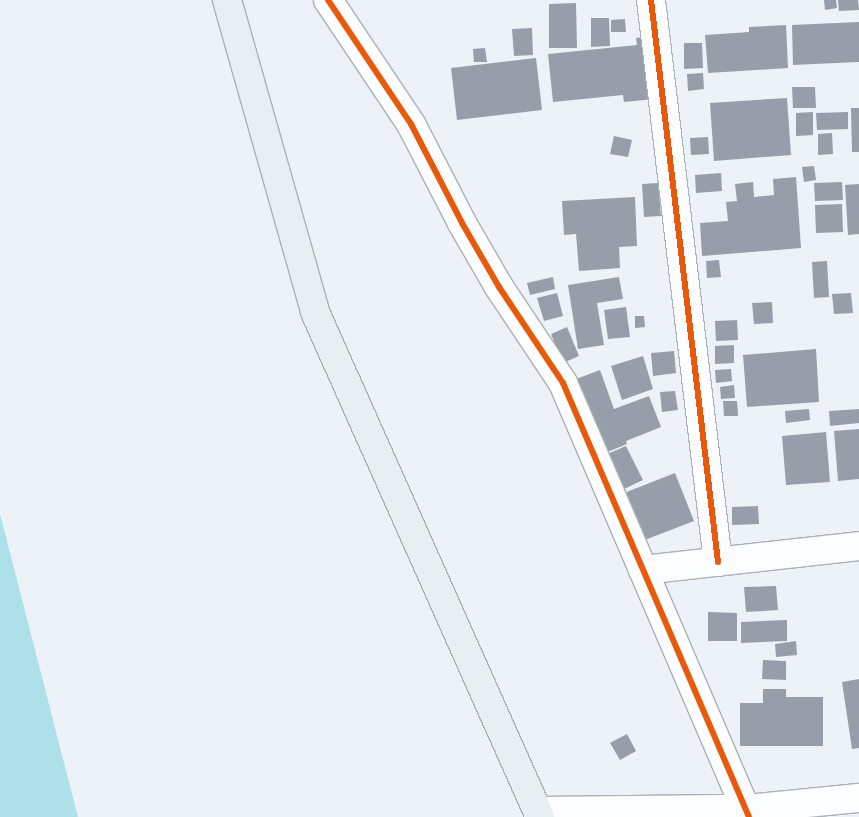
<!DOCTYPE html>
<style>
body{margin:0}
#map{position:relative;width:859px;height:817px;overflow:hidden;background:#ecf2f8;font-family:"Titillium Web",sans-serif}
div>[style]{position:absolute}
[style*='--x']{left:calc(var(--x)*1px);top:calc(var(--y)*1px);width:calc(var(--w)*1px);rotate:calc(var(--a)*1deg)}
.water>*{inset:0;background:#aee0e9}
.building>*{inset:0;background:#989ea9}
.roads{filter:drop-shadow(1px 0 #abb1b5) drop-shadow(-1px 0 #abb1b5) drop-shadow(0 1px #abb1b5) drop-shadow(0 -1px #abb1b5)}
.minor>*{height:28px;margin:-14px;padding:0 14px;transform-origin:14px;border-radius:14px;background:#fcfdfe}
.major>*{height:28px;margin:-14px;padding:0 14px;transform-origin:14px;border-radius:14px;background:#e7eff2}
.cycleway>*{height:6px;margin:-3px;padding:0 3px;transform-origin:3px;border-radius:3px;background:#e8590c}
span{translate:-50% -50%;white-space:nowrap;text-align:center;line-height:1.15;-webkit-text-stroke:5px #fefefe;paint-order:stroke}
</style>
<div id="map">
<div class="water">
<i style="clip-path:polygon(0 514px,78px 817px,0 817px)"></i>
</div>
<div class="building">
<i style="clip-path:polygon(824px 0,836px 0,837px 8px,825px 10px)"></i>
<i style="clip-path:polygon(838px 0,858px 0,859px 10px,839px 11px)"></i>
<i style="clip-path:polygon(576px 3px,577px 48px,549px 48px,549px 4px)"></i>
<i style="clip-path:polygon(591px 18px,609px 18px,610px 46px,591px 47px)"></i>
<i style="clip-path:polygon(625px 19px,626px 32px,611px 32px,611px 20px)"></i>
<i style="clip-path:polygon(859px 22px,859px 62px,793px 65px,792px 25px)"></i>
<i style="clip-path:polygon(786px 25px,788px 68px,708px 73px,705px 35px,749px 32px,749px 27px)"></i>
<i style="clip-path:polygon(532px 28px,533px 55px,514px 56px,512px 29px)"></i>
<i style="clip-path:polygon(649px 36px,655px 99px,624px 102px,623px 95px,553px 102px,548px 54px,637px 45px,636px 38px)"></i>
<i style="clip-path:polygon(684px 43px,702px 43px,703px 68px,684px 69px)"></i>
<i style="clip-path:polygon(485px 48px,487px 62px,474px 62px,473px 49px)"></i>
<i style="clip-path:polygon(536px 58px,542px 110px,457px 120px,451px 68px)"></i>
<i style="clip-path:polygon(703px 73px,704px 89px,688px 91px,687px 74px)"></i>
<i style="clip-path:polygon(792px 87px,815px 87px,816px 108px,793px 108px)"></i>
<i style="clip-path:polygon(787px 98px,791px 155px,714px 161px,710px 103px)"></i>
<i style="clip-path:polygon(851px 108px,859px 108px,859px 152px,852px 152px)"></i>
<i style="clip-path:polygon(813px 112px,813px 135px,796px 136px,796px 113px)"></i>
<i style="clip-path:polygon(848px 112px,848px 129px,817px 130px,816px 113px)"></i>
<i style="clip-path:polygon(832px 133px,833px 154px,818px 155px,818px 134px)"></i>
<i style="clip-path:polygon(614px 136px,632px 140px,628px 157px,610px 154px)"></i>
<i style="clip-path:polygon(708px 137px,709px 154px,691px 155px,690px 138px)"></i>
<i style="clip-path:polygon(814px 166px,816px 180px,804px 182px,802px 167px)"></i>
<i style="clip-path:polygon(721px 173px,722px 191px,696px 193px,695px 175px)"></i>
<i style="clip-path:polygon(796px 177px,801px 248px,702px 256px,700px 223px,728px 221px,726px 202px,737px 201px,735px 184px,753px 182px,754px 197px,774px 195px,773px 179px)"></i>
<i style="clip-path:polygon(842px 182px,843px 200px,815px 201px,814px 183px)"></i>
<i style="clip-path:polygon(658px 183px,661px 216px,644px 217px,642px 184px)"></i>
<i style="clip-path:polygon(859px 184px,859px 234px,848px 235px,845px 185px)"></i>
<i style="clip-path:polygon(635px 197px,637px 246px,619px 247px,620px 268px,579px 271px,576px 234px,564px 235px,562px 201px)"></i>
<i style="clip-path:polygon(842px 204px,843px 232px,816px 233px,815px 205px)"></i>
<i style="clip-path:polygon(719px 260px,721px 277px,707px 278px,706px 261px)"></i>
<i style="clip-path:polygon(827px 261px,829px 297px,814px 298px,812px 262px)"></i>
<i style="clip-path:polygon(553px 277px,555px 289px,530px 295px,527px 283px)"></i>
<i style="clip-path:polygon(619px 277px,623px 299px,597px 303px,604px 345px,578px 349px,568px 285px)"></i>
<i style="clip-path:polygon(557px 293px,563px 316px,544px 321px,537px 298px)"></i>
<i style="clip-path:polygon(851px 293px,853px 313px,834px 314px,832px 294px)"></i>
<i style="clip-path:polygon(772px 302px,773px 323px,754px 324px,752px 303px)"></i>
<i style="clip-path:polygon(626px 307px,630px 337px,608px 339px,604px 310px)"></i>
<i style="clip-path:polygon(635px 316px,644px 316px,645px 327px,635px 328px)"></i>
<i style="clip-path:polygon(737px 320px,738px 340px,716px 341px,715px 321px)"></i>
<i style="clip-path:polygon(567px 327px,579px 356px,563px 363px,551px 334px)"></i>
<i style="clip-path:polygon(734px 345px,734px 363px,715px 364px,715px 346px)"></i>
<i style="clip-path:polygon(816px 349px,819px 402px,747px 407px,743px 355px)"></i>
<i style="clip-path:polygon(674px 351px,676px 373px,653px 376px,651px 353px)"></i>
<i style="clip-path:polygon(643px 356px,653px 389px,622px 400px,611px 366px)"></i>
<i style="clip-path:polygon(731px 369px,732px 381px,716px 383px,715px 370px)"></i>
<i style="clip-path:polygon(600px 370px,614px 409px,649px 396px,661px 427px,626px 441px,627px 444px,605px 453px,576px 379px)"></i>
<i style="clip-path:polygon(734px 385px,735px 398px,721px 399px,720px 387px)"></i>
<i style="clip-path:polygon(675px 391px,678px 410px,662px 412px,660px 392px)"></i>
<i style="clip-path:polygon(723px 401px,737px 401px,738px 416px,724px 416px)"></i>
<i style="clip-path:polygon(809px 409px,810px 420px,786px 423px,785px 411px)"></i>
<i style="clip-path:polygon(859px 409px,859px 423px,830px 426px,829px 411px)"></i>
<i style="clip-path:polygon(859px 429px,859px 479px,838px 481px,834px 431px)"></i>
<i style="clip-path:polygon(826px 432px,830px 482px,786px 485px,782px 436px)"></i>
<i style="clip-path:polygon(626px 446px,643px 480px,622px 490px,605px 455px)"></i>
<i style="clip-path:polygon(675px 473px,694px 521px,642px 541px,624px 493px)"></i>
<i style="clip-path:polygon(758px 506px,759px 524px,732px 525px,732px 507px)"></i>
<i style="clip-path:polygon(776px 586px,778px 610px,746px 612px,744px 587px)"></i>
<i style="clip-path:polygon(708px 612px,737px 613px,737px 641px,708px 641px)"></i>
<i style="clip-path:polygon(787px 620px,787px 641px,741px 643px,741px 622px)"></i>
<i style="clip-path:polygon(796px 641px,797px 655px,776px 657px,775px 644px)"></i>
<i style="clip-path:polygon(763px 660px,786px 661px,786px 680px,762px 679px)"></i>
<i style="clip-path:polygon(859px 679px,859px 748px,852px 749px,842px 682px)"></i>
<i style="clip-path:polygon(763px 689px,786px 689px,786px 697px,823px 697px,823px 746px,740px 746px,740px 703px,763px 703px)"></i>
<i style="clip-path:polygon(627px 734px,636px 751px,620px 760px,610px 743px)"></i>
</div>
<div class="roads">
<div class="minor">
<i style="--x:328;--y:0;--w:149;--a:56.2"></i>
<i style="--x:411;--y:124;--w:111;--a:62.7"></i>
<i style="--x:462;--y:223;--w:74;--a:60"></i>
<i style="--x:499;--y:287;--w:115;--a:56.3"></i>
<i style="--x:563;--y:383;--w:472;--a:66.8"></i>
<i style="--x:651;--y:0;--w:566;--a:83.2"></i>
<i style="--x:643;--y:570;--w:217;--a:-6.3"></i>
<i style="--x:539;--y:811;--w:207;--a:-0.6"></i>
<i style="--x:746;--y:809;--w:114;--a:-5.6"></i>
</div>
<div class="major">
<i style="--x:227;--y:0;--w:324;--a:74.2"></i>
<i style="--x:315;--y:312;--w:553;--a:65.98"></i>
</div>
</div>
<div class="cycleway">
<i style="--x:328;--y:0;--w:149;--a:56.2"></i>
<i style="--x:411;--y:124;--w:111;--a:62.7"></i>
<i style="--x:462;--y:223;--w:74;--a:60"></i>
<i style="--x:499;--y:287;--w:115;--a:56.3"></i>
<i style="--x:563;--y:383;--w:472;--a:66.8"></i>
<i style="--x:651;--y:0;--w:566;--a:83.2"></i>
</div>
</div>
